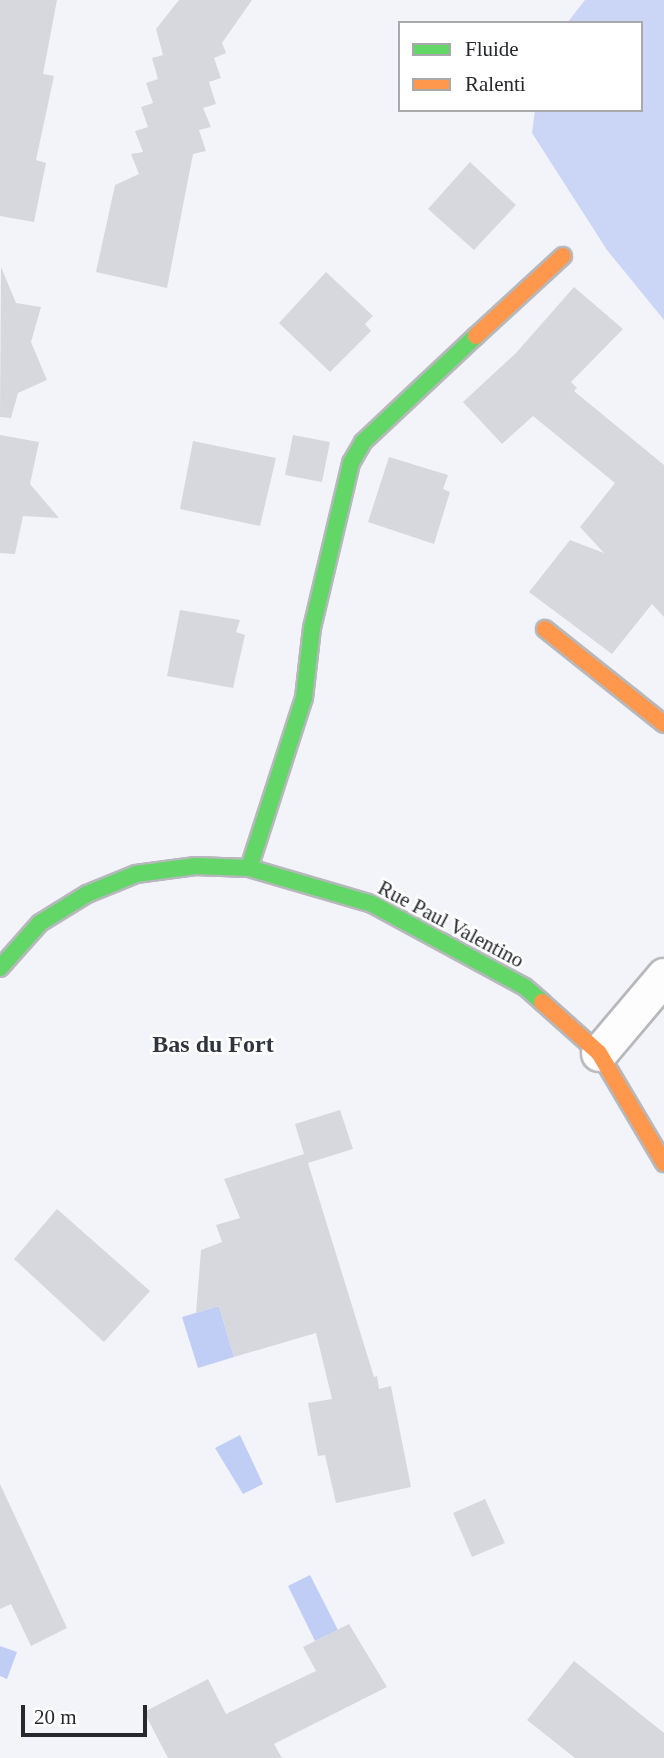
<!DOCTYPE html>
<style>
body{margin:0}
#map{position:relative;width:664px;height:1758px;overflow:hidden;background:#f3f4f9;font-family:"Times New Roman",serif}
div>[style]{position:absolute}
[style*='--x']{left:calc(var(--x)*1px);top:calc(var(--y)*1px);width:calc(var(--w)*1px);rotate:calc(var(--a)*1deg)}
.forest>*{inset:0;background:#cbd6f6}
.water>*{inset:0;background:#c0cef6}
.building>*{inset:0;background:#d7d8dd}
.roads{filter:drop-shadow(2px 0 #b6b8bc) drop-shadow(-2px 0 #b6b8bc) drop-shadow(0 2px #b6b8bc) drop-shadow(0 -2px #b6b8bc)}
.street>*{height:35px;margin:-17.5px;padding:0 17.5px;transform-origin:17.5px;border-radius:17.5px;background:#fdfdfe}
.fast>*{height:16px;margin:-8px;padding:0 8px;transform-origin:8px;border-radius:8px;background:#63d668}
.slow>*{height:16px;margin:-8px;padding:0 8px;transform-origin:8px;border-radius:8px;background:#ff974d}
span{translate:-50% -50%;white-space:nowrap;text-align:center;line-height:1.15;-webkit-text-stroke:5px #fff;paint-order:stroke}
.street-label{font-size:21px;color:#26282d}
.quarter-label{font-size:24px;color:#2f343f;font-weight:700}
.legend{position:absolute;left:398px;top:21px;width:245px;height:91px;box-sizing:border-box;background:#fff;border:2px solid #a8a9ab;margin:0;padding:9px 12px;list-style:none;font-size:21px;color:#26282d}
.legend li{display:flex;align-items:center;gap:14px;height:35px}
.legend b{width:35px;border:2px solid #a8a9ab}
.scale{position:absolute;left:21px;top:1705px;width:126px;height:32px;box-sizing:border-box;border:4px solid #26282d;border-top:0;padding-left:9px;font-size:21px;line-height:24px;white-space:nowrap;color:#26282d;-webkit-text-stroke:5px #fff;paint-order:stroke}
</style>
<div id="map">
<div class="forest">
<i style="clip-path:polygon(585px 0,664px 0,664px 320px,607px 250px,532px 133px,535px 110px,641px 110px,641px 23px,567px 23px)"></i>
</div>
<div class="water">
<i style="clip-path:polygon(219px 1306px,234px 1357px,198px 1368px,182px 1317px)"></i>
<i style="clip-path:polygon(240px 1435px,263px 1484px,243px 1494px,215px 1448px)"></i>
<i style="clip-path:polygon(310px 1575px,338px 1630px,315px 1641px,288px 1586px)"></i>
<i style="clip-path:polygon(0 1646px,17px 1652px,7px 1679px,0 1676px)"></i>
</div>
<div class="building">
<i style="clip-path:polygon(0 0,57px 0,43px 74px,54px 76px,36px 160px,46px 163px,34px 222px,0 216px)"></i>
<i style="clip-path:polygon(179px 0,252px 0,222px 43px,226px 53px,214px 58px,221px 78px,209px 82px,216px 104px,203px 108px,211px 127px,199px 130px,206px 151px,193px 154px,167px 288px,96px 272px,115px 185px,139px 174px,131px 154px,143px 152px,135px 131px,148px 127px,141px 107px,153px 103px,146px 83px,158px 79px,152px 58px,163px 55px,156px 29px)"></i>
<i style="clip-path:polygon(470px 162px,516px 205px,474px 250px,428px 209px)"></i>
<i style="clip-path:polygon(1px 267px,16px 303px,41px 307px,31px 342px,47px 380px,18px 393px,11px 418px,0 417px)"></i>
<i style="clip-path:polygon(326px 272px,373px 316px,365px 324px,371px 331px,330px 372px,279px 323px)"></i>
<i style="clip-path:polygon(574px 287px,623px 329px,571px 382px,577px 388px,574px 391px,664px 465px,664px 617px,652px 604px,612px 654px,529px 592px,570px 540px,604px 553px,580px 527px,615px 483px,533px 416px,502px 444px,463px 402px,516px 353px)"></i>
<i style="clip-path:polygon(0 435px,39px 442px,30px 484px,59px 518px,23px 516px,15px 554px,0 553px)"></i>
<i style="clip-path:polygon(293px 435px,330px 442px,322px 482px,285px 475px)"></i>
<i style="clip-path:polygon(193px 441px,276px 458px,260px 526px,180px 509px)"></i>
<i style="clip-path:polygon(389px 457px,448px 475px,443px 489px,450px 492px,434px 544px,368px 522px)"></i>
<i style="clip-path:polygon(180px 610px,240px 620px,236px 632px,245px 635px,233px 688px,167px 676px)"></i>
<i style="clip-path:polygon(340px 1110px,353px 1149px,308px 1163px,374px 1377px,377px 1376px,379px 1389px,391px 1386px,411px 1487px,336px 1503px,325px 1455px,318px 1456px,308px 1403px,332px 1399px,316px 1333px,234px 1357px,219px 1306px,196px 1313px,201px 1250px,222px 1242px,216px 1225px,240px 1218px,224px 1179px,304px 1154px,295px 1124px)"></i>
<i style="clip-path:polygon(57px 1209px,150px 1291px,104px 1342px,14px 1259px)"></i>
<i style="clip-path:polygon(0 1484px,67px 1628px,31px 1646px,11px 1604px,0 1609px)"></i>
<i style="clip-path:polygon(485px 1499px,505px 1543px,472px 1557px,453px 1513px)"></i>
<i style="clip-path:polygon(349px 1624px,387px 1687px,274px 1744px,282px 1758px,168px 1758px,144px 1712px,208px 1679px,226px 1714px,316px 1671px,303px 1647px)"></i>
<i style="clip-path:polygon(574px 1661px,664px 1733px,664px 1758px,575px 1758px,527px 1720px)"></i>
</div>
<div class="roads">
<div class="street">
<i style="--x:599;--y:1053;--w:101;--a:-49.8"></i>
</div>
<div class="fast">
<i style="--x:249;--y:868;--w:179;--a:-72.1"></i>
<i style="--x:304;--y:698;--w:70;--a:-83.5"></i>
<i style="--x:312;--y:628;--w:170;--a:-76.7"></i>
<i style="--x:351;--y:463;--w:24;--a:-60"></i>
<i style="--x:363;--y:442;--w:155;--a:-43.2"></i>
<i style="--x:0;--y:968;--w:60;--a:-48.4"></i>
<i style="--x:40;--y:923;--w:55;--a:-31.7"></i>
<i style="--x:87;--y:894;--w:53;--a:-22.2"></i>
<i style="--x:136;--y:874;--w:60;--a:-7.7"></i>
<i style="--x:195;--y:866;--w:54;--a:2.1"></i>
<i style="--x:249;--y:868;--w:128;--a:16.3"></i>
<i style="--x:372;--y:904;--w:174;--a:28.5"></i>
<i style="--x:525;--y:987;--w:23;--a:41"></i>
</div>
<div class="slow">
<i style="--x:476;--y:336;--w:118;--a:-42.6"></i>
<i style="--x:545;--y:629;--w:152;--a:38.6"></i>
<i style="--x:542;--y:1002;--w:76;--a:41.8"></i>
<i style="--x:599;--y:1053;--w:128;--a:59.4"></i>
</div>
</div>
<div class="street-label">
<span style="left:451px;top:924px;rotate:28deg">Rue Paul Valentino</span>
</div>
<div class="quarter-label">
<span style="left:213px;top:1045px">Bas du Fort</span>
</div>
<ul class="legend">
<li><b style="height:9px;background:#63d668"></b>Fluide</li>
<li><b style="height:9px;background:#ff974d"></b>Ralenti</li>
</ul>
<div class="scale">20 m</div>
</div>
